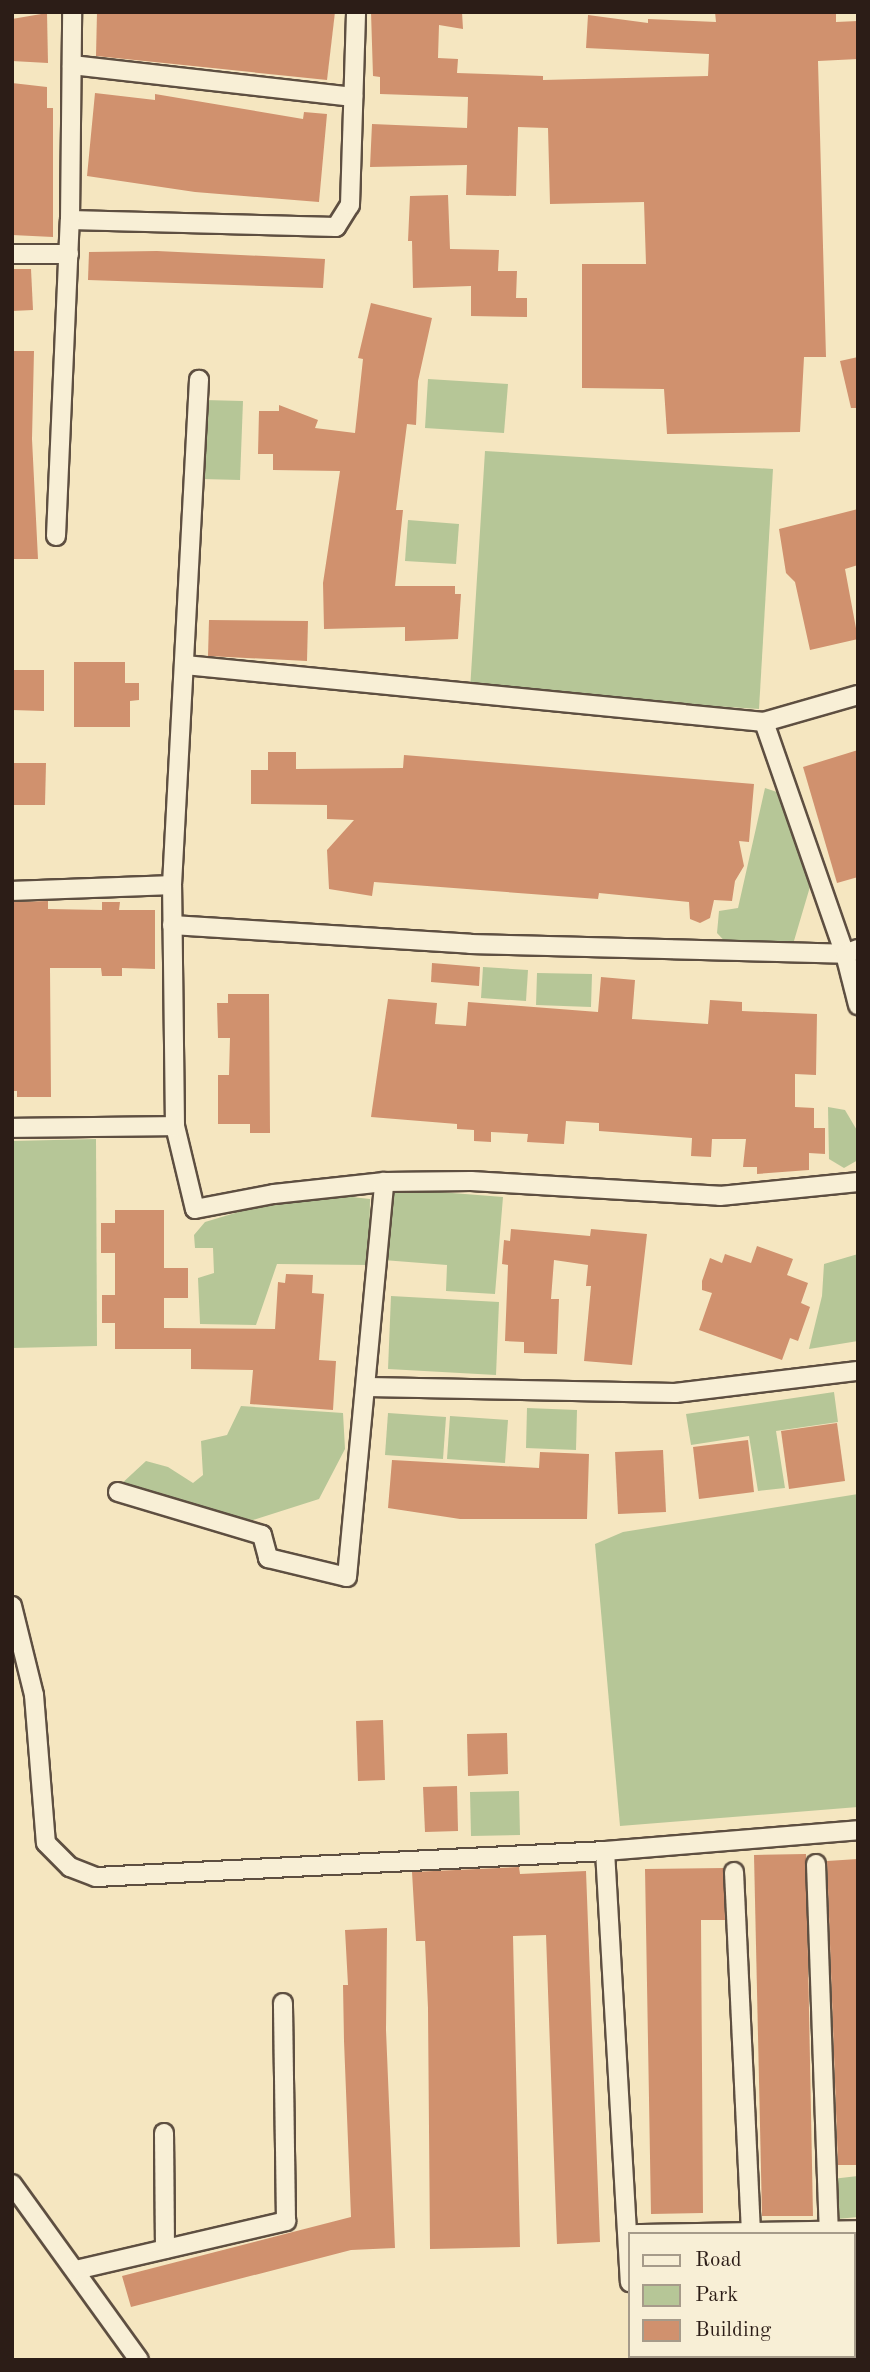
<!DOCTYPE html>
<style>
body{margin:0}
#map{position:relative;width:870px;height:2372px;overflow:hidden;background:#f5e6c0;font-family:"Old Standard TT",serif}
div>[style]{position:absolute}
[style*='--x']{left:calc(var(--x)*1px);top:calc(var(--y)*1px);width:calc(var(--w)*1px);rotate:calc(var(--a)*1deg)}
.green>*{inset:0;background:#b6c697}
.building>*{inset:0;background:#d0916e}
.roads{filter:drop-shadow(2px 0 #5e4f41) drop-shadow(-2px 0 #5e4f41) drop-shadow(0 2px #5e4f41) drop-shadow(0 -2px #5e4f41)}
.minor>*{height:18px;margin:-9px;padding:0 9px;transform-origin:9px;border-radius:9px;background:#f8efd6}
span{translate:-50% -50%;white-space:nowrap;text-align:center;line-height:1.15;-webkit-text-stroke:7px #f8efd6;paint-order:stroke}
.frame{position:absolute;inset:0;border:14px solid #2c1d17;pointer-events:none}
.legend{position:absolute;left:628px;top:2232px;width:228px;height:126px;box-sizing:border-box;background:#f8efd6;border:2px solid #a69b8a;margin:0;padding:9px 12px;list-style:none;font-size:21px;color:#2c1d17}
.legend li{display:flex;align-items:center;gap:14px;height:35px}
.legend b{width:35px;border:2px solid #a69b8a}
</style>
<div id="map">
<div class="green">
<i style="clip-path:polygon(428px 379px,508px 384px,504px 433px,425px 428px)"></i>
<i style="clip-path:polygon(204px 400px,243px 401px,240px 480px,202px 479px)"></i>
<i style="clip-path:polygon(485px 451px,773px 469px,759px 709px,470px 690px)"></i>
<i style="clip-path:polygon(408px 520px,459px 524px,456px 564px,405px 561px)"></i>
<i style="clip-path:polygon(765px 788px,783px 794px,812px 880px,791px 951px,732px 949px,717px 933px,719px 911px,738px 908px)"></i>
<i style="clip-path:polygon(483px 967px,528px 970px,526px 1001px,481px 998px)"></i>
<i style="clip-path:polygon(537px 973px,592px 974px,591px 1007px,536px 1005px)"></i>
<i style="clip-path:polygon(828px 1107px,845px 1110px,858px 1132px,858px 1160px,844px 1168px,829px 1159px)"></i>
<i style="clip-path:polygon(96px 1139px,97px 1346px,12px 1348px,12px 1141px)"></i>
<i style="clip-path:polygon(389px 1188px,503px 1197px,495px 1294px,446px 1291px,447px 1265px,383px 1260px)"></i>
<i style="clip-path:polygon(334px 1195px,370px 1199px,369px 1265px,277px 1264px,256px 1325px,200px 1324px,198px 1278px,214px 1273px,213px 1248px,195px 1248px,194px 1235px,205px 1222px,285px 1198px)"></i>
<i style="clip-path:polygon(858px 1254px,858px 1341px,809px 1349px,822px 1296px,824px 1264px)"></i>
<i style="clip-path:polygon(391px 1296px,499px 1302px,496px 1375px,388px 1369px)"></i>
<i style="clip-path:polygon(834px 1392px,838px 1422px,776px 1431px,785px 1488px,758px 1491px,749px 1436px,691px 1445px,686px 1414px)"></i>
<i style="clip-path:polygon(241px 1406px,343px 1413px,345px 1449px,319px 1499px,253px 1520px,203px 1515px,164px 1494px,119px 1486px,146px 1461px,168px 1467px,193px 1483px,203px 1475px,201px 1441px,227px 1435px)"></i>
<i style="clip-path:polygon(527px 1408px,577px 1410px,576px 1450px,526px 1448px)"></i>
<i style="clip-path:polygon(388px 1413px,446px 1417px,443px 1459px,385px 1455px)"></i>
<i style="clip-path:polygon(450px 1416px,508px 1420px,505px 1463px,447px 1459px)"></i>
<i style="clip-path:polygon(858px 1494px,858px 1807px,620px 1826px,595px 1544px,623px 1532px)"></i>
<i style="clip-path:polygon(519px 1791px,520px 1835px,471px 1836px,470px 1792px)"></i>
<i style="clip-path:polygon(858px 2176px,858px 2217px,837px 2219px,832px 2179px)"></i>
</div>
<div class="building">
<i style="clip-path:polygon(97px 12px,335px 12px,327px 80px,96px 56px)"></i>
<i style="clip-path:polygon(371px 12px,462px 12px,463px 29px,439px 25px,438px 58px,458px 59px,457px 73px,543px 76px,543px 80px,708px 76px,709px 54px,586px 48px,588px 15px,648px 23px,648px 19px,716px 22px,715px 12px,836px 12px,836px 22px,858px 21px,858px 59px,818px 61px,826px 357px,804px 357px,800px 432px,667px 434px,664px 389px,582px 388px,582px 264px,646px 264px,644px 202px,550px 204px,548px 128px,518px 127px,516px 196px,466px 195px,467px 165px,370px 167px,372px 124px,467px 128px,468px 97px,380px 94px,380px 77px,373px 76px)"></i>
<i style="clip-path:polygon(47px 13px,48px 63px,12px 61px,12px 19px)"></i>
<i style="clip-path:polygon(12px 83px,47px 87px,47px 108px,53px 108px,53px 237px,12px 235px)"></i>
<i style="clip-path:polygon(95px 93px,155px 100px,155px 94px,303px 119px,304px 112px,327px 114px,319px 202px,195px 192px,87px 176px)"></i>
<i style="clip-path:polygon(448px 195px,450px 249px,499px 250px,498px 271px,517px 271px,516px 298px,527px 298px,527px 317px,471px 316px,471px 286px,413px 288px,412px 241px,408px 241px,410px 196px)"></i>
<i style="clip-path:polygon(157px 251px,325px 259px,323px 288px,88px 280px,89px 252px)"></i>
<i style="clip-path:polygon(12px 269px,31px 269px,33px 310px,12px 311px)"></i>
<i style="clip-path:polygon(371px 303px,432px 318px,418px 381px,416px 425px,407px 424px,396px 510px,403px 510px,395px 586px,455px 586px,455px 594px,461px 594px,458px 639px,405px 641px,405px 627px,324px 629px,323px 583px,340px 471px,273px 470px,273px 454px,258px 454px,259px 411px,279px 411px,279px 405px,318px 420px,315px 428px,355px 433px,363px 359px,358px 358px)"></i>
<i style="clip-path:polygon(12px 351px,34px 351px,32px 439px,38px 559px,12px 559px)"></i>
<i style="clip-path:polygon(858px 357px,858px 408px,851px 408px,840px 361px)"></i>
<i style="clip-path:polygon(858px 509px,858px 565px,845px 569px,858px 639px,810px 650px,795px 582px,786px 573px,779px 529px)"></i>
<i style="clip-path:polygon(209px 620px,308px 621px,307px 661px,208px 656px)"></i>
<i style="clip-path:polygon(74px 662px,125px 662px,125px 683px,139px 683px,139px 700px,130px 701px,130px 727px,74px 727px)"></i>
<i style="clip-path:polygon(12px 670px,44px 670px,44px 711px,12px 710px)"></i>
<i style="clip-path:polygon(858px 750px,858px 877px,837px 883px,803px 767px)"></i>
<i style="clip-path:polygon(268px 752px,296px 752px,296px 769px,403px 768px,404px 755px,754px 784px,749px 842px,739px 841px,744px 866px,735px 881px,732px 901px,714px 900px,710px 918px,700px 923px,690px 919px,689px 902px,599px 893px,598px 899px,374px 882px,372px 896px,329px 889px,327px 850px,354px 820px,327px 819px,327px 805px,251px 804px,251px 770px,268px 770px)"></i>
<i style="clip-path:polygon(12px 763px,46px 763px,45px 805px,12px 805px)"></i>
<i style="clip-path:polygon(48px 901px,48px 909px,102px 910px,102px 902px,120px 902px,119px 910px,155px 910px,155px 969px,122px 968px,122px 976px,102px 976px,101px 968px,50px 968px,51px 1097px,17px 1097px,17px 1091px,12px 1091px,12px 902px)"></i>
<i style="clip-path:polygon(432px 963px,480px 967px,479px 986px,431px 982px)"></i>
<i style="clip-path:polygon(601px 977px,635px 980px,632px 1019px,708px 1024px,710px 1000px,742px 1002px,742px 1011px,817px 1014px,816px 1075px,795px 1074px,795px 1107px,814px 1108px,814px 1128px,825px 1128px,825px 1154px,809px 1153px,809px 1170px,757px 1174px,757px 1167px,743px 1167px,746px 1139px,712px 1139px,711px 1157px,691px 1156px,692px 1138px,599px 1131px,599px 1123px,566px 1121px,564px 1144px,527px 1142px,528px 1134px,491px 1132px,491px 1142px,474px 1141px,474px 1130px,457px 1129px,457px 1124px,371px 1117px,388px 999px,437px 1003px,435px 1024px,466px 1026px,468px 1002px,598px 1012px)"></i>
<i style="clip-path:polygon(228px 994px,269px 994px,270px 1133px,250px 1133px,250px 1124px,218px 1124px,218px 1075px,229px 1075px,230px 1038px,218px 1038px,217px 1003px,228px 1003px)"></i>
<i style="clip-path:polygon(115px 1210px,164px 1210px,164px 1268px,188px 1268px,188px 1298px,164px 1298px,164px 1328px,275px 1329px,278px 1282px,285px 1283px,286px 1274px,313px 1275px,312px 1293px,324px 1294px,319px 1360px,336px 1361px,333px 1410px,250px 1404px,253px 1370px,191px 1369px,191px 1349px,115px 1349px,115px 1323px,102px 1323px,102px 1295px,115px 1295px,115px 1253px,101px 1253px,101px 1223px,115px 1223px)"></i>
<i style="clip-path:polygon(511px 1229px,590px 1236px,591px 1229px,647px 1234px,632px 1365px,584px 1361px,591px 1286px,586px 1286px,588px 1265px,554px 1260px,551px 1299px,559px 1299px,557px 1354px,524px 1353px,524px 1342px,505px 1341px,508px 1265px,502px 1264px,504px 1240px,510px 1241px)"></i>
<i style="clip-path:polygon(757px 1246px,793px 1259px,787px 1275px,808px 1283px,801px 1303px,810px 1307px,798px 1341px,790px 1338px,782px 1360px,699px 1330px,712px 1293px,702px 1290px,702px 1281px,710px 1258px,722px 1263px,725px 1254px,751px 1263px)"></i>
<i style="clip-path:polygon(837px 1423px,845px 1481px,789px 1489px,781px 1431px)"></i>
<i style="clip-path:polygon(748px 1440px,754px 1492px,699px 1499px,693px 1447px)"></i>
<i style="clip-path:polygon(663px 1450px,666px 1512px,618px 1514px,615px 1452px)"></i>
<i style="clip-path:polygon(540px 1452px,589px 1454px,587px 1519px,460px 1519px,388px 1508px,392px 1460px,539px 1468px)"></i>
<i style="clip-path:polygon(383px 1720px,385px 1780px,358px 1781px,356px 1721px)"></i>
<i style="clip-path:polygon(507px 1733px,508px 1774px,468px 1776px,467px 1734px)"></i>
<i style="clip-path:polygon(457px 1786px,458px 1831px,425px 1832px,423px 1787px)"></i>
<i style="clip-path:polygon(806px 1854px,813px 2216px,762px 2216px,754px 1855px)"></i>
<i style="clip-path:polygon(858px 1859px,857px 2165px,838px 2165px,827px 1861px)"></i>
<i style="clip-path:polygon(519px 1867px,520px 1874px,586px 1871px,600px 2242px,557px 2244px,546px 1935px,513px 1936px,520px 2247px,430px 2249px,428px 2008px,425px 1941px,416px 1941px,412px 1872px)"></i>
<i style="clip-path:polygon(724px 1868px,725px 1920px,701px 1920px,703px 2213px,651px 2214px,645px 1869px)"></i>
<i style="clip-path:polygon(387px 1928px,386px 2030px,395px 2248px,351px 2250px,131px 2307px,122px 2276px,351px 2217px,344px 2041px,343px 1985px,348px 1985px,345px 1930px)"></i>
</div>
<div class="roads">
<div class="minor">
<i style="--x:72;--y:65;--w:283;--a:6.5"></i>
<i style="--x:70;--y:220;--w:266;--a:1.5"></i>
<i style="--x:336;--y:227;--w:26;--a:-58"></i>
<i style="--x:350;--y:205;--w:193;--a:-88.2"></i>
<i style="--x:12;--y:254;--w:57;--a:0"></i>
<i style="--x:56;--y:536;--w:316;--a:-87.5"></i>
<i style="--x:70;--y:220;--w:208;--a:-89.4"></i>
<i style="--x:185;--y:665;--w:582;--a:5.62"></i>
<i style="--x:858;--y:695;--w:98;--a:164"></i>
<i style="--x:764;--y:722;--w:246;--a:70.8"></i>
<i style="--x:845;--y:954;--w:14;--a:-21"></i>
<i style="--x:12;--y:891;--w:160;--a:-2.1"></i>
<i style="--x:172;--y:925;--w:299;--a:3.6"></i>
<i style="--x:470;--y:944;--w:375;--a:1.5"></i>
<i style="--x:845;--y:954;--w:53;--a:75.7"></i>
<i style="--x:175;--y:1126;--w:85;--a:76.5"></i>
<i style="--x:195;--y:1209;--w:80;--a:-10.8"></i>
<i style="--x:274;--y:1194;--w:111;--a:-6.2"></i>
<i style="--x:12;--y:1128;--w:163;--a:-0.7"></i>
<i style="--x:175;--y:1126;--w:241;--a:-90.7"></i>
<i style="--x:172;--y:885;--w:506;--a:-86.94"></i>
<i style="--x:368;--y:1387;--w:307;--a:1.1"></i>
<i style="--x:675;--y:1393;--w:184;--a:-6.9"></i>
<i style="--x:118;--y:1492;--w:150;--a:16.6"></i>
<i style="--x:262;--y:1535;--w:24;--a:75"></i>
<i style="--x:268;--y:1558;--w:81;--a:13.5"></i>
<i style="--x:347;--y:1577;--w:397;--a:-84.6"></i>
<i style="--x:384;--y:1182;--w:87;--a:-0.7"></i>
<i style="--x:471;--y:1181;--w:249;--a:3.4"></i>
<i style="--x:720;--y:1196;--w:139;--a:-5.8"></i>
<i style="--x:12;--y:1606;--w:92;--a:76.1"></i>
<i style="--x:34;--y:1695;--w:148;--a:85.4"></i>
<i style="--x:46;--y:1843;--w:34;--a:45"></i>
<i style="--x:70;--y:1867;--w:28;--a:21"></i>
<i style="--x:96;--y:1877;--w:510;--a:-2.92"></i>
<i style="--x:605;--y:1851;--w:254;--a:-4.7"></i>
<i style="--x:605;--y:1851;--w:432;--a:86.7"></i>
<i style="--x:816;--y:1864;--w:370;--a:88"></i>
<i style="--x:734;--y:1872;--w:362;--a:87.3"></i>
<i style="--x:164;--y:2133;--w:116;--a:89.5"></i>
<i style="--x:12;--y:2184;--w:217;--a:54.2"></i>
<i style="--x:636;--y:2234;--w:222;--a:-1"></i>
<i style="--x:76;--y:2270;--w:216;--a:-13.1"></i>
<i style="--x:286;--y:2221;--w:218;--a:-90.8"></i>
<i style="--x:854;--y:2300;--w:4;--a:0"></i>
<i style="--x:641;--y:2356;--w:4;--a:90"></i>
<i style="--x:769;--y:2356;--w:4;--a:90"></i>
</div>
</div>
<div class="frame"></div>
<ul class="legend">
<li><b style="height:9px;background:#f8efd6"></b>Road</li>
<li><b style="height:19px;background:#b6c697"></b>Park</li>
<li><b style="height:19px;background:#d0916e"></b>Building</li>
</ul>
</div>
